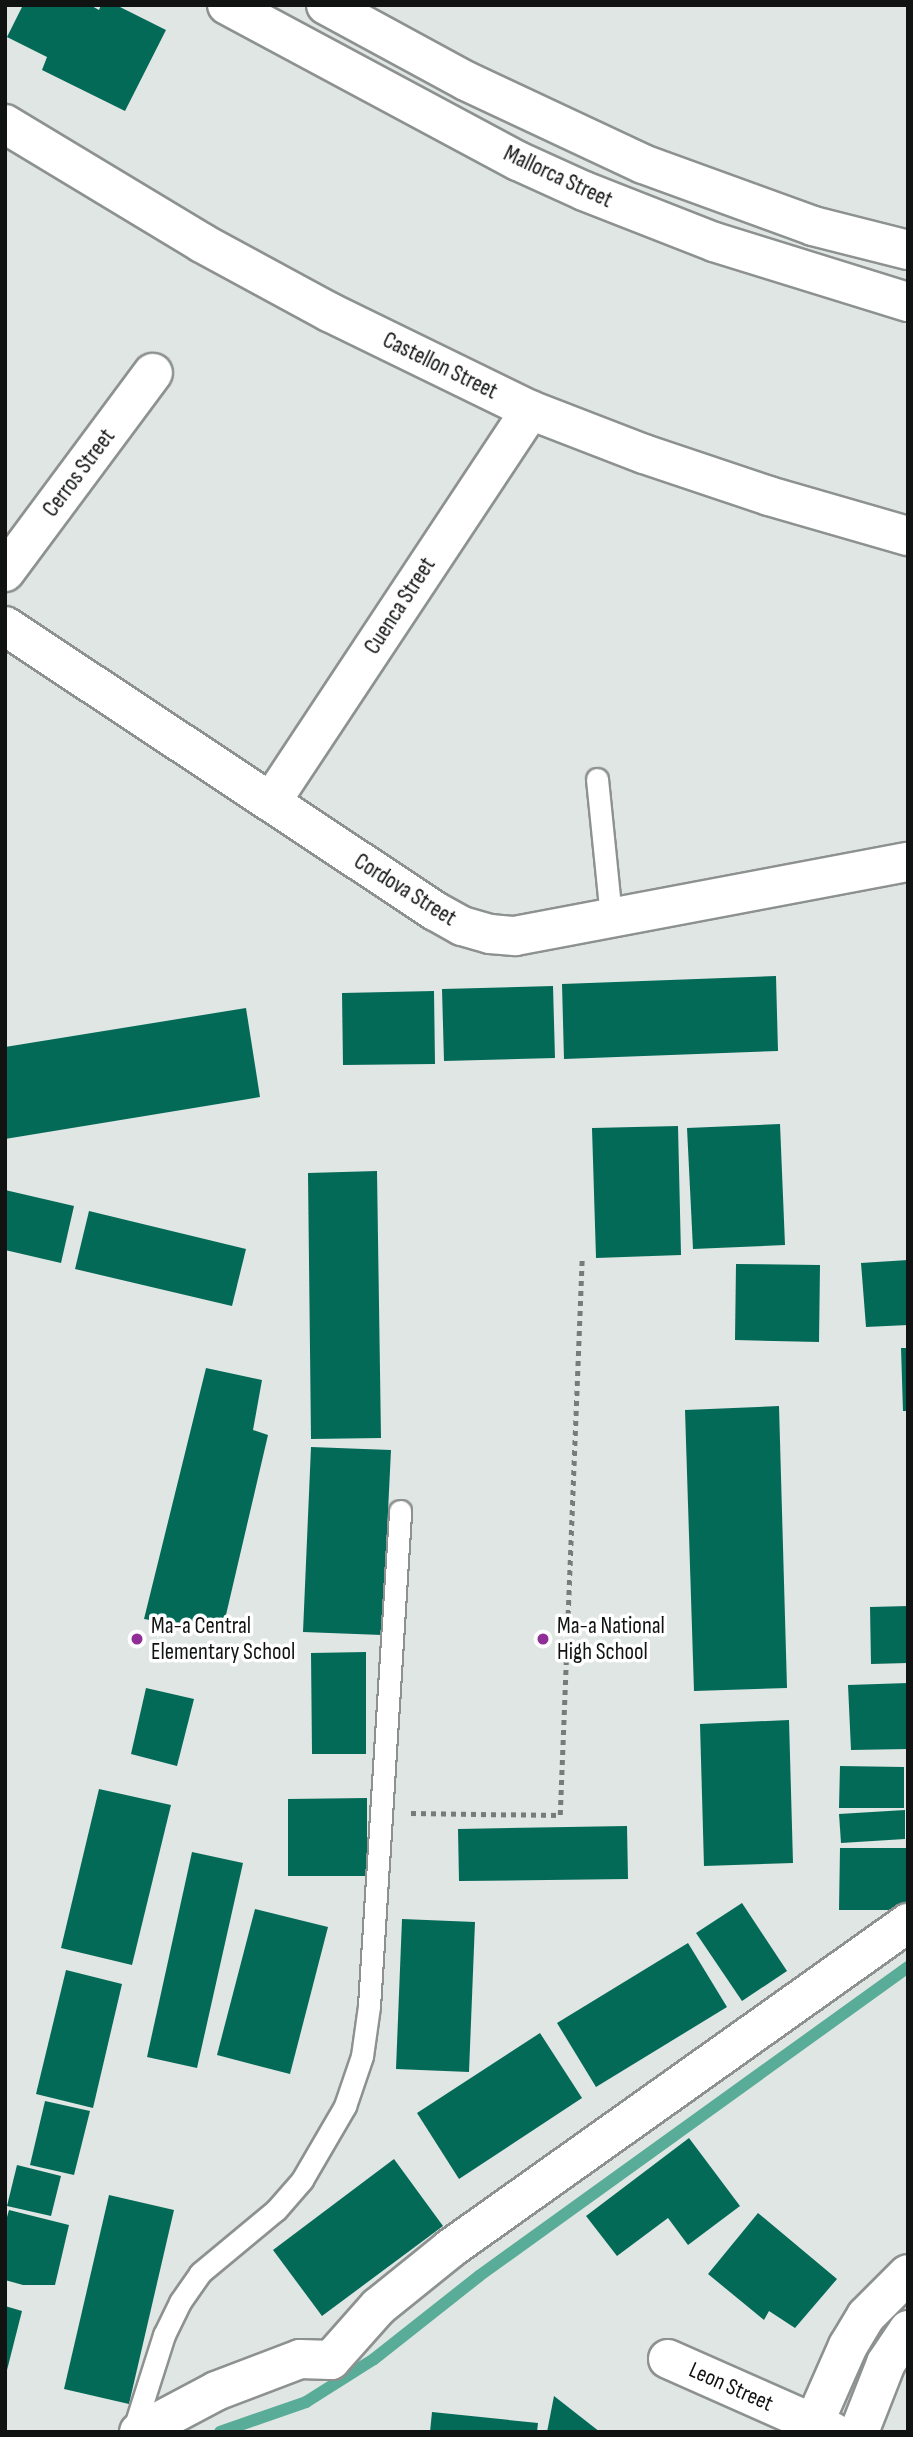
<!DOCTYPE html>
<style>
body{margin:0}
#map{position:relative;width:913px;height:2437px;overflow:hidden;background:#e0e6e4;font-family:"Sofia Sans Condensed",sans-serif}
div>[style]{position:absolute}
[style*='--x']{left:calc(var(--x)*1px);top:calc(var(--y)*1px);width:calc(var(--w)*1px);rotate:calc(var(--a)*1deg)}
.stream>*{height:12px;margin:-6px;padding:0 6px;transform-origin:6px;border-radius:6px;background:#59ac97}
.building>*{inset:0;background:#046a58}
.path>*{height:4.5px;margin-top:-2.25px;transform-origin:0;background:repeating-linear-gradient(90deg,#777b79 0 5px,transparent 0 10px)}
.roads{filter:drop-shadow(2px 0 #8d9291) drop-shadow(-2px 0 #8d9291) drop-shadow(0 2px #8d9291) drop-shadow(0 -2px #8d9291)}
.service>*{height:21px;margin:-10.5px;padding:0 10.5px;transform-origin:10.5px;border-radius:10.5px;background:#fff}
.minor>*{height:38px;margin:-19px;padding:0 19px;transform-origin:19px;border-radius:19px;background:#fff}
.dots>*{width:19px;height:19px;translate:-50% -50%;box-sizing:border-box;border:4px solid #fff;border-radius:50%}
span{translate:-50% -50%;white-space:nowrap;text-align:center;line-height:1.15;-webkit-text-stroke:7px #fff;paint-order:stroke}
.street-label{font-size:23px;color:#111312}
.poi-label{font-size:23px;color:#111312}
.left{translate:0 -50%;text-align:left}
.frame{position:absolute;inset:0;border:7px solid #111312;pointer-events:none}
</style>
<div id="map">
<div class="stream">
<i style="--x:220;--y:2432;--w:91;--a:-19.2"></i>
<i style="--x:306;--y:2402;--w:80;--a:-32.3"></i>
<i style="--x:374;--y:2359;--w:134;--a:-38.3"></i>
<i style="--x:479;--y:2276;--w:529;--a:-35.76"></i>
</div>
<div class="building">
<i style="clip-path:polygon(23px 5px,90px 5px,99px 10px,101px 5px,116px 5px,166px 30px,125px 111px,42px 70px,47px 57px,7px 37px)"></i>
<i style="clip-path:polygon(776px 976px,778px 1051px,564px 1059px,562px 984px)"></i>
<i style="clip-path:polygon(553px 986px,555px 1058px,444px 1061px,442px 989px)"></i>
<i style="clip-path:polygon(434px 991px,435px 1064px,343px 1065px,342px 993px)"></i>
<i style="clip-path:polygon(246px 1008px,260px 1097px,5px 1139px,5px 1047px)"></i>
<i style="clip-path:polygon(780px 1124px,785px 1245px,693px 1249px,687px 1128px)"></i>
<i style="clip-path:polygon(678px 1126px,681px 1255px,596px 1258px,592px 1128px)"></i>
<i style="clip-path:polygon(377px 1171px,381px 1438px,311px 1439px,308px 1173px)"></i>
<i style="clip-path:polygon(5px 1190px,74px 1206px,61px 1263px,5px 1250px)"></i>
<i style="clip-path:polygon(89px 1211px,246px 1249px,232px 1306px,75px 1269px)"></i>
<i style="clip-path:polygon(908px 1260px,908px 1325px,866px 1327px,861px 1263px)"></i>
<i style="clip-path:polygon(736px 1264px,820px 1265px,819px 1342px,735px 1340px)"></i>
<i style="clip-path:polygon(901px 1348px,908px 1348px,908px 1411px,903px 1411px)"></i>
<i style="clip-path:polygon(206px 1368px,262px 1380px,253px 1430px,268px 1435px,222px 1632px,144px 1619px)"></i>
<i style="clip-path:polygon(779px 1406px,787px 1688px,694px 1691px,685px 1410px)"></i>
<i style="clip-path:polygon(311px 1447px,391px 1450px,382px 1635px,303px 1632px)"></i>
<i style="clip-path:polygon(908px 1606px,908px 1663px,871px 1664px,870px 1607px)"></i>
<i style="clip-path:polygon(366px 1652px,366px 1754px,312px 1754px,311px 1653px)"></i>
<i style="clip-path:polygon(908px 1683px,908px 1749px,851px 1750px,848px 1685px)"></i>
<i style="clip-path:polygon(146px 1688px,194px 1699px,177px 1766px,131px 1754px)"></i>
<i style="clip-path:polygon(789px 1720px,793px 1863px,704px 1866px,700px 1724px)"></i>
<i style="clip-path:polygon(840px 1766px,904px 1767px,904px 1808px,839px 1808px)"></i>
<i style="clip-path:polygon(99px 1789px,171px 1805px,132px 1965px,61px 1948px)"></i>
<i style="clip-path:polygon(367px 1798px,367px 1876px,288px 1876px,288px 1799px)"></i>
<i style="clip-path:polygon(905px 1810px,905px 1839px,841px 1843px,839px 1814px)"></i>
<i style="clip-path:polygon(627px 1826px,628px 1879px,459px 1881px,458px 1829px)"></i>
<i style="clip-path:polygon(840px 1848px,908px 1848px,908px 1910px,839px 1910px)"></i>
<i style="clip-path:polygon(192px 1852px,243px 1863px,197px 2068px,147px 2057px)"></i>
<i style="clip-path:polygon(742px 1903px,787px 1971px,742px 2001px,696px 1933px)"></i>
<i style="clip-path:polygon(255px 1909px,328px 1927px,290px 2074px,217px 2055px)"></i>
<i style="clip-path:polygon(402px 1919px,475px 1922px,469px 2072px,396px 2069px)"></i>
<i style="clip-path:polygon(688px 1943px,727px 2007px,596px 2087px,557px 2023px)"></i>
<i style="clip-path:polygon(66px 1970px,122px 1984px,93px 2108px,36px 2094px)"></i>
<i style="clip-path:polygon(540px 2033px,582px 2098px,459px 2179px,417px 2113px)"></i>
<i style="clip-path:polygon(45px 2101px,90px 2111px,74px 2175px,30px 2165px)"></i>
<i style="clip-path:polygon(689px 2138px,740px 2206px,688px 2245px,668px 2218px,617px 2256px,586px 2216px)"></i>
<i style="clip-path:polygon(394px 2159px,443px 2226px,322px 2316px,273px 2250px)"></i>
<i style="clip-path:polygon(17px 2165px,61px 2176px,51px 2216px,7px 2206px)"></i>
<i style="clip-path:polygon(109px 2195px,174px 2210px,129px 2404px,64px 2389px)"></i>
<i style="clip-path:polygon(9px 2210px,69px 2225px,55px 2285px,23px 2285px,5px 2280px,5px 2224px)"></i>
<i style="clip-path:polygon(758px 2213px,837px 2279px,795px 2328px,769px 2311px,764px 2320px,708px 2274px)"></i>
<i style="clip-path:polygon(5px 2306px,22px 2311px,6px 2374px,5px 2374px)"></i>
<i style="clip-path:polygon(554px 2396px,600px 2432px,547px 2432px)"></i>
<i style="clip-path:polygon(432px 2412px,538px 2423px,537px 2432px,430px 2432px)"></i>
</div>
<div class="path">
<i style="--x:411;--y:1813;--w:149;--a:0.8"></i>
<i style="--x:560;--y:1815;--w:558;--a:-87.74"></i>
</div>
<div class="roads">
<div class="service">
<i style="--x:597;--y:779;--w:138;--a:84.2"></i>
<i style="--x:133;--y:2432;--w:102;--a:-72.3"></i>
<i style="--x:164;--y:2335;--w:37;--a:-64"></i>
<i style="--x:180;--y:2302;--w:35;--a:-55"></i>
<i style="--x:200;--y:2273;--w:99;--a:-39.7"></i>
<i style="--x:276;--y:2210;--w:40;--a:-49"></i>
<i style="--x:302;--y:2180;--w:86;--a:-59.8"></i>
<i style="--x:345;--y:2106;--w:53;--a:-71.2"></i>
<i style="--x:362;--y:2056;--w:50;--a:-82"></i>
<i style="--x:369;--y:2006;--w:496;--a:-86.4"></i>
</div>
<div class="minor">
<i style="--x:227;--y:5;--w:330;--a:28.2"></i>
<i style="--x:518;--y:161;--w:72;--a:24.4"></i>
<i style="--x:584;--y:191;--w:140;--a:21.4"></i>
<i style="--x:714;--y:242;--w:203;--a:17.2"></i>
<i style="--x:326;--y:5;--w:159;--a:28.5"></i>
<i style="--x:466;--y:81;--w:195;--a:25.1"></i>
<i style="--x:643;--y:164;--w:181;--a:20"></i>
<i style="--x:813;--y:226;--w:98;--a:14.2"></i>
<i style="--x:5;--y:124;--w:230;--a:31.1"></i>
<i style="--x:202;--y:243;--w:145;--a:28.5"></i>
<i style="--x:329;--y:312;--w:224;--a:26"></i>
<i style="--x:530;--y:410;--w:122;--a:21.1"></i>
<i style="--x:644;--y:454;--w:132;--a:18.6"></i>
<i style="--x:769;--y:496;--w:145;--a:16.1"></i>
<i style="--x:5;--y:572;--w:248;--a:-53.4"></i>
<i style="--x:5;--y:626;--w:516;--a:33.54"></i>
<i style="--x:435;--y:911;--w:31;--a:29"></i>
<i style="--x:462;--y:926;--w:29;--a:16"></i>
<i style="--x:490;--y:934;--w:25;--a:5"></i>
<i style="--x:515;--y:936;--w:400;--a:-10.7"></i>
<i style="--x:271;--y:802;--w:470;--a:-56.5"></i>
<i style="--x:668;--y:2359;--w:180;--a:23.9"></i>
<i style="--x:139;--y:2432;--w:87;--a:-28"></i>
<i style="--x:216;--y:2391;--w:90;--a:-20.9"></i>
<i style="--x:300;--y:2359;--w:31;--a:2"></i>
<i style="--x:331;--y:2360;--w:71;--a:-48.4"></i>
<i style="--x:378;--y:2307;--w:94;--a:-38.9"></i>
<i style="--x:451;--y:2248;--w:561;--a:-35.42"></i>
<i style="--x:810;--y:2432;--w:94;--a:-66.2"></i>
<i style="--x:848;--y:2346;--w:35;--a:-59"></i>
<i style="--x:866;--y:2316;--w:59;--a:-45"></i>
<i style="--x:859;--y:2432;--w:74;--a:-68.6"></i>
<i style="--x:886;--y:2363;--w:40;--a:-56"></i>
</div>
</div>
<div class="dots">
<i style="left:137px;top:1639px;background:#8f2e96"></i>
<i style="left:543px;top:1639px;background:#8f2e96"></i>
</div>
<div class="street-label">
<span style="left:558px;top:177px;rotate:25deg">Mallorca Street</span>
<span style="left:440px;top:366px;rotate:26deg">Castellon Street</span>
<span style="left:79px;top:473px;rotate:-53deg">Cerros Street</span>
<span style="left:400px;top:606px;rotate:-57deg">Cuenca Street</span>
<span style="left:405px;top:890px;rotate:32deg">Cordova Street</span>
<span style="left:731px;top:2387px;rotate:24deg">Leon Street</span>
</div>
<div class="poi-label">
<span class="left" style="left:151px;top:1639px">Ma-a Central<br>Elementary School</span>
<span class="left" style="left:557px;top:1639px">Ma-a National<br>High School</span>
</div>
<div class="frame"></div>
</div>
